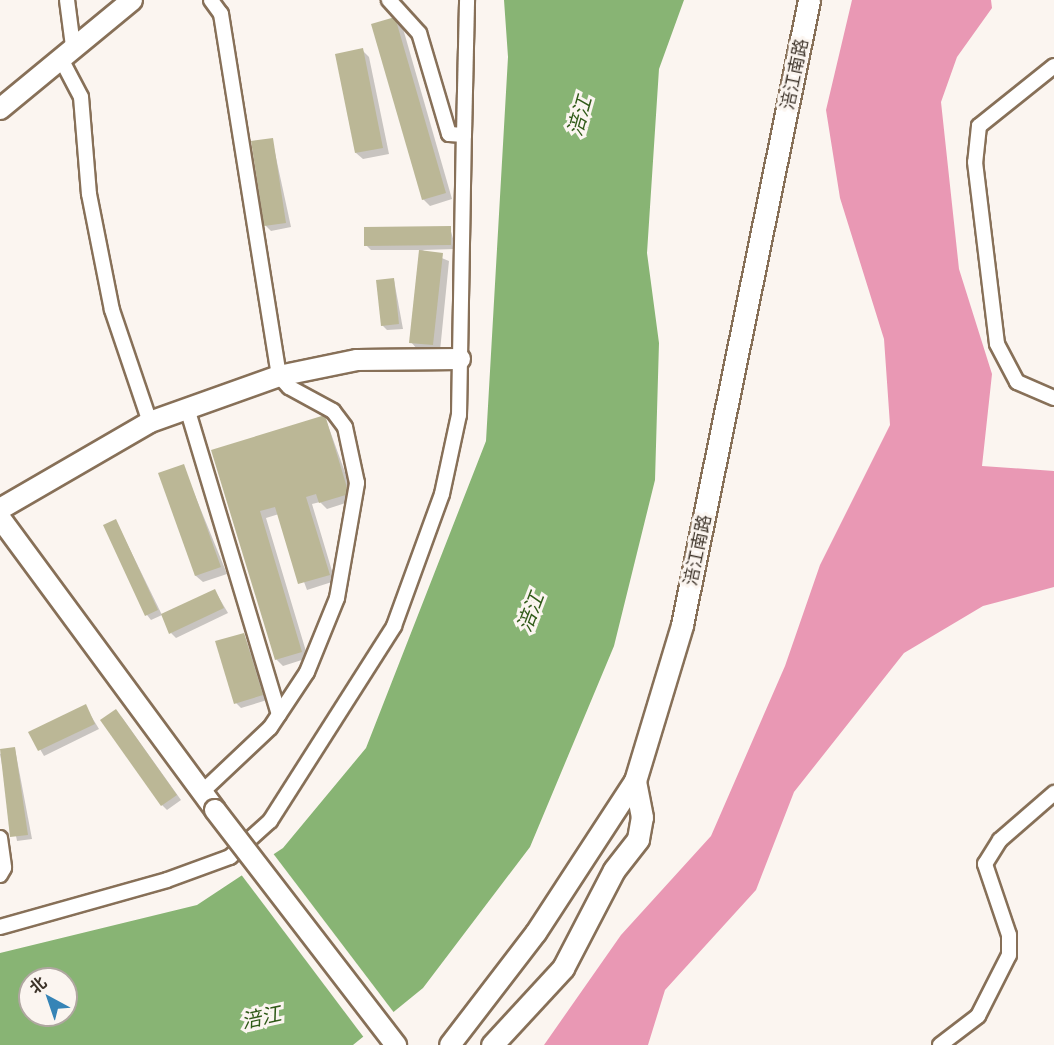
<!DOCTYPE html>
<meta charset="utf-8">
<style>
body{margin:0}
#map{position:relative;width:1054px;height:1045px;overflow:hidden;background:#fbf5f0;font-family:Ubuntu,"Noto Sans SC",sans-serif}
div>[style]{position:absolute}
[style*='--x']{left:calc(var(--x)*1px);top:calc(var(--y)*1px);width:calc(var(--w)*1px);rotate:calc(var(--a)*1deg)}
.forest>*{inset:0;background:#e998b4}
.water>*{inset:0;background:#88b474}
.pier>*{inset:0;background:#fbf5f0}
.shadow>*{inset:0;background:#0003}
.building>*{inset:0;background:#bbb796}
.roads{filter:drop-shadow(2px 0 #877058) drop-shadow(-2px 0 #877058) drop-shadow(0 2px #877058) drop-shadow(0 -2px #877058)}
.street>*{height:14px;margin:-7px;padding:0 7px;transform-origin:7px;border-radius:7px;background:#fff}
.secondary>*{height:20px;margin:-10px;padding:0 10px;transform-origin:10px;border-radius:10px;background:#fff}
.primary>*{height:21px;margin:-10.5px;padding:0 10.5px;transform-origin:10.5px;border-radius:10.5px;background:#fff}
.bridges{filter:drop-shadow(2px 0 #877058) drop-shadow(-2px 0 #877058) drop-shadow(0 2px #877058) drop-shadow(0 -2px #877058)}
.secondary-bridge>*{height:20px;margin:-10px;padding:0 10px;transform-origin:10px;border-radius:10px;background:#fff}
span{translate:-50% -50%;white-space:nowrap;text-align:center;line-height:1.15;-webkit-text-stroke:6px #fbf5f0;paint-order:stroke}
.street-label{font-size:18px;color:#3d3329}
.water-label{font-size:20px;color:#305a18;font-style:italic}
.north{position:absolute;left:18px;top:967px;width:60px;height:60px;box-sizing:border-box;background:#fbf5f0;border:2px solid #afa7a0;border-radius:50%;rotate:320deg;font-size:16px;font-weight:700;line-height:24px;text-align:center;color:#3d3329}
.north::after{content:'';display:block;margin:auto;width:21px;height:27px;background:#3684b6;clip-path:polygon(50% 0,100% 100%,50% 72%,0 100%)}
</style>
<div id="map">
<div class="forest">
<i style="clip-path:polygon(852px 0,991px 0,992px 8px,957px 57px,941px 102px,959px 269px,992px 374px,982px 466px,1054px 471px,1054px 587px,983px 606px,904px 653px,794px 792px,756px 890px,665px 990px,648px 1045px,544px 1045px,621px 935px,711px 836px,785px 666px,820px 565px,890px 425px,884px 339px,840px 198px,826px 110px)"></i>
</div>
<div class="water">
<i style="clip-path:polygon(evenodd,504px 0,684px 0,659px 69px,647px 253px,659px 343px,655px 480px,614px 646px,530px 847px,423px 988px,353px 1045px,0 1045px,0 953px,197px 905px,283px 848px,366px 748px,486px 441px,508px 57px,504px 0,30px 979px,66px 979px,66px 1015px,30px 1015px,30px 979px)"></i>
</div>
<div class="pier">
<i style="clip-path:polygon(272px 852px,395px 1014px,365px 1039px,240px 873px)"></i>
</div>
<div class="shadow">
<i style="clip-path:polygon(395px 18px,402px 25px,452px 199px,430px 206px,423px 199px)"></i>
<i style="clip-path:polygon(362px 50px,369px 57px,389px 154px,363px 159px,356px 153px)"></i>
<i style="clip-path:polygon(272px 139px,291px 227px,271px 231px,266px 226px)"></i>
<i style="clip-path:polygon(450px 228px,456px 249px,422px 250px,449px 261px,440px 351px,417px 349px,411px 342px,420px 250px,371px 250px,366px 245px)"></i>
<i style="clip-path:polygon(394px 280px,403px 329px,387px 330px,382px 325px)"></i>
<i style="clip-path:polygon(325px 417px,355px 500px,327px 509px,320px 502px,312px 504px,335px 581px,307px 590px,279px 514px,266px 518px,308px 658px,283px 666px,276px 659px,213px 451px)"></i>
<i style="clip-path:polygon(183px 466px,227px 574px,203px 582px,196px 576px)"></i>
<i style="clip-path:polygon(116px 521px,162px 615px,151px 620px,147px 615px)"></i>
<i style="clip-path:polygon(215px 591px,228px 613px,176px 638px,171px 633px)"></i>
<i style="clip-path:polygon(244px 634px,267px 700px,241px 708px,236px 703px)"></i>
<i style="clip-path:polygon(85px 706px,99px 729px,44px 756px,30px 732px)"></i>
<i style="clip-path:polygon(121px 716px,181px 800px,167px 810px,162px 805px)"></i>
<i style="clip-path:polygon(15px 749px,32px 839px,17px 841px,0 754px)"></i>
</div>
<div class="building">
<i style="clip-path:polygon(395px 17px,446px 193px,422px 200px,371px 24px)"></i>
<i style="clip-path:polygon(363px 48px,383px 148px,355px 153px,335px 54px)"></i>
<i style="clip-path:polygon(273px 138px,286px 223px,264px 226px,251px 141px)"></i>
<i style="clip-path:polygon(451px 226px,451px 245px,364px 246px,364px 227px)"></i>
<i style="clip-path:polygon(419px 250px,443px 253px,433px 345px,409px 343px)"></i>
<i style="clip-path:polygon(394px 278px,399px 324px,381px 326px,376px 280px)"></i>
<i style="clip-path:polygon(325px 415px,349px 494px,319px 503px,316px 494px,306px 497px,330px 575px,298px 584px,275px 507px,260px 511px,302px 652px,275px 660px,211px 450px)"></i>
<i style="clip-path:polygon(184px 464px,221px 567px,195px 576px,158px 473px)"></i>
<i style="clip-path:polygon(116px 519px,158px 610px,145px 616px,103px 525px)"></i>
<i style="clip-path:polygon(215px 589px,224px 608px,169px 634px,161px 614px)"></i>
<i style="clip-path:polygon(244px 633px,263px 695px,234px 704px,215px 641px)"></i>
<i style="clip-path:polygon(86px 704px,95px 724px,38px 751px,28px 732px)"></i>
<i style="clip-path:polygon(116px 709px,177px 795px,161px 806px,100px 720px)"></i>
<i style="clip-path:polygon(15px 747px,28px 835px,10px 837px,0 749px)"></i>
</div>
<div class="roads">
<div class="street">
<i style="--x:67;--y:0;--w:46;--a:82.6"></i>
<i style="--x:60;--y:57;--w:45;--a:62.3"></i>
<i style="--x:81;--y:97;--w:97;--a:85.3"></i>
<i style="--x:89;--y:194;--w:118;--a:78.8"></i>
<i style="--x:112;--y:310;--w:118;--a:71.3"></i>
<i style="--x:1054;--y:66;--w:96;--a:141.3"></i>
<i style="--x:979;--y:126;--w:36;--a:96"></i>
<i style="--x:975;--y:162;--w:183;--a:83.1"></i>
<i style="--x:997;--y:344;--w:43;--a:62.2"></i>
<i style="--x:1017;--y:382;--w:40;--a:23.4"></i>
<i style="--x:464;--y:135;--w:135;--a:-88.7"></i>
<i style="--x:187;--y:408;--w:320;--a:73.3"></i>
<i style="--x:202;--y:792;--w:93;--a:-43.3"></i>
<i style="--x:270;--y:728;--w:67;--a:-56.5"></i>
<i style="--x:307;--y:672;--w:80;--a:-67.9"></i>
<i style="--x:337;--y:598;--w:117;--a:-80.1"></i>
<i style="--x:357;--y:483;--w:57;--a:-102.1"></i>
<i style="--x:345;--y:427;--w:20;--a:-127"></i>
<i style="--x:333;--y:411;--w:50;--a:-151.4"></i>
<i style="--x:289;--y:387;--w:15;--a:-132"></i>
<i style="--x:279;--y:376;--w:367;--a:-99.1"></i>
<i style="--x:221;--y:14;--w:17;--a:-126"></i>
<i style="--x:0;--y:838;--w:30;--a:82"></i>
<i style="--x:4;--y:868;--w:8;--a:120"></i>
<i style="--x:0;--y:927;--w:173;--a:-15.7"></i>
<i style="--x:167;--y:880;--w:67;--a:-20.1"></i>
<i style="--x:230;--y:857;--w:54;--a:-42"></i>
<i style="--x:270;--y:821;--w:231;--a:-57.5"></i>
<i style="--x:394;--y:626;--w:140;--a:-70"></i>
<i style="--x:442;--y:494;--w:81;--a:-77.9"></i>
<i style="--x:459;--y:415;--w:280;--a:-89"></i>
<i style="--x:464;--y:135;--w:15;--a:-176"></i>
<i style="--x:449;--y:134;--w:105;--a:-106.5"></i>
<i style="--x:419;--y:33;--w:45;--a:-132.3"></i>
<i style="--x:940;--y:1045;--w:48;--a:-37.3"></i>
<i style="--x:978;--y:1016;--w:68;--a:-63.1"></i>
<i style="--x:1009;--y:955;--w:20;--a:-90"></i>
<i style="--x:1009;--y:935;--w:75;--a:-108.7"></i>
<i style="--x:985;--y:864;--w:28;--a:-58"></i>
<i style="--x:1000;--y:840;--w:72;--a:-41"></i>
</div>
<div class="secondary">
<i style="--x:0;--y:109;--w:171;--a:-39.5"></i>
<i style="--x:0;--y:509;--w:173;--a:-30.1"></i>
<i style="--x:150;--y:422;--w:137;--a:-19.6"></i>
<i style="--x:279;--y:376;--w:80;--a:-11.6"></i>
<i style="--x:357;--y:360;--w:103;--a:-0.6"></i>
<i style="--x:0;--y:518;--w:363;--a:53.6"></i>
<i style="--x:450;--y:1045;--w:141;--a:-52.5"></i>
<i style="--x:536;--y:933;--w:181;--a:-56.9"></i>
</div>
<div class="primary">
<i style="--x:492;--y:1045;--w:105;--a:-47.3"></i>
<i style="--x:563;--y:968;--w:110;--a:-62.5"></i>
<i style="--x:614;--y:870;--w:39;--a:-52"></i>
<i style="--x:638;--y:839;--w:22;--a:-80"></i>
<i style="--x:642;--y:817;--w:37;--a:-101"></i>
<i style="--x:635;--y:781;--w:163;--a:-73.2"></i>
<i style="--x:682;--y:625;--w:638;--a:-78.51"></i>
</div>
</div>
<div class="bridges">
<div class="secondary-bridge">
<i style="--x:215;--y:810;--w:297;--a:52.4"></i>
</div>
</div>
<div class="street-label">
<span style="left:794px;top:74px;rotate:-78deg">涪江南路</span>
<span style="left:697px;top:550px;rotate:-78deg">涪江南路</span>
</div>
<div class="water-label">
<span style="left:579px;top:116px;rotate:-74deg">涪江</span>
<span style="left:530px;top:612px;rotate:-69deg">涪江</span>
<span style="left:261px;top:1017px;rotate:-12deg">涪江</span>
</div>
<div class="north">北</div>
</div>
